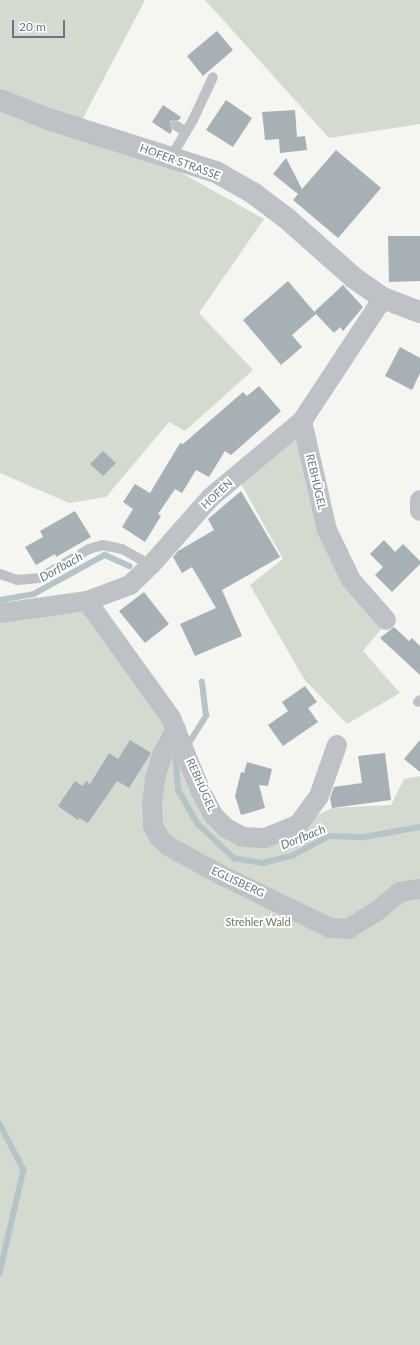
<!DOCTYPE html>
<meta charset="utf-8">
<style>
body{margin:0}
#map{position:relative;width:420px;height:1345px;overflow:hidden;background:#f5f5f1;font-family:Lato,sans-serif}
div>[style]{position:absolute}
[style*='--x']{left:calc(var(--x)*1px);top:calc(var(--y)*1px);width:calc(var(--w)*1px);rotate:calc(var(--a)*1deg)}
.green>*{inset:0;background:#d5dad0}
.stream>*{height:5.5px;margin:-2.75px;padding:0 2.75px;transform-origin:2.75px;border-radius:2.75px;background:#b6c4c7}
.building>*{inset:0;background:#a7b0b5}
.service>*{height:10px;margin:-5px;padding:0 5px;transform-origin:5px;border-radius:5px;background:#bec2c6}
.minor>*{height:20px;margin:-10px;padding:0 10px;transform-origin:10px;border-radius:10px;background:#bec2c6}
.tertiary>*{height:22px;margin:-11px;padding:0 11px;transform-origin:11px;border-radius:11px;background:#bec2c6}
span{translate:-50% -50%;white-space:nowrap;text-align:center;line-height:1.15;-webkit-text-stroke:4px #fff;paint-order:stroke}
.street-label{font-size:11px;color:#647783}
.park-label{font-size:11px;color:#697a63}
.water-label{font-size:12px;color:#5f7980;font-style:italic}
.scale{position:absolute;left:12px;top:20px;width:53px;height:18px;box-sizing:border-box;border:2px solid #647783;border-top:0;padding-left:5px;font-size:12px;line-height:14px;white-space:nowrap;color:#647783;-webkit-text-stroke:3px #fff;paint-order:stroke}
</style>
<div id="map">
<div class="green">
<i style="clip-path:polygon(0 0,145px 0,83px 118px,264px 219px,199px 313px,253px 370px,185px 431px,169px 422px,106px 497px,69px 503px,0 473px)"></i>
<i style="clip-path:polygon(205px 0,420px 0,420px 124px,329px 138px)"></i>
<i style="clip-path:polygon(297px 437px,340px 576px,383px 627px,363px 651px,400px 693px,347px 724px,304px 679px,250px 585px,283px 559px,240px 482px)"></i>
<i style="clip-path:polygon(81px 607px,176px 729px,201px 792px,243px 837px,298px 825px,332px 808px,391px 805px,404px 779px,420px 776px,420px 1345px,0 1345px,0 616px)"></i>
</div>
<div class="stream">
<i style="--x:0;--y:600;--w:35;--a:-10"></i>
<i style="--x:34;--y:594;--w:81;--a:-28.8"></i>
<i style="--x:105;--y:555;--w:27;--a:24"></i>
<i style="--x:186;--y:748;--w:38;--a:-58"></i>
<i style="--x:206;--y:716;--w:34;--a:-97"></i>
<i style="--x:180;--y:754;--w:6;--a:129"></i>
<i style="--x:176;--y:759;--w:32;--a:85"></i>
<i style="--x:179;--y:791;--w:38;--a:60"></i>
<i style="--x:198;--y:824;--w:50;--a:43.4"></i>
<i style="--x:234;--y:858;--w:29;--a:10"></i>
<i style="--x:263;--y:863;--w:30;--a:-14"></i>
<i style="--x:292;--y:856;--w:42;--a:-28.4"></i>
<i style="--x:329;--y:836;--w:35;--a:2"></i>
<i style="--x:364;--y:837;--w:57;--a:-10.1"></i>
<i style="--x:0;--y:1124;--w:52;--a:62.4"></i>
<i style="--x:24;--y:1170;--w:106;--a:103.1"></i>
</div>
<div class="building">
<i style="clip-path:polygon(217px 31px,233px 50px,203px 76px,187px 56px)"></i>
<i style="clip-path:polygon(226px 100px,252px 118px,233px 147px,206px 130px)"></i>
<i style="clip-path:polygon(163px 105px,181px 117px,179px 120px,170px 121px,172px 131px,170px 134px,152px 122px)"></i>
<i style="clip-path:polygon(295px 110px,297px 137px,305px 136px,307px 150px,280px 153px,279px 139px,265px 140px,262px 112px)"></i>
<i style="clip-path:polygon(336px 150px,381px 188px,338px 238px,293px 200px,298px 194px,273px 174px,286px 158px,302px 189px)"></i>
<i style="clip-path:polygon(388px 236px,420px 236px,420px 281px,389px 282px)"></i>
<i style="clip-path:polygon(288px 281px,316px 314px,292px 335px,302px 347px,281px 365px,243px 320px)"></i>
<i style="clip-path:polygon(343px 285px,363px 307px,343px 331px,340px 327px,334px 333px,314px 312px)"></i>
<i style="clip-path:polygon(400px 347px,420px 358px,420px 373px,412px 390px,385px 376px)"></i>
<i style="clip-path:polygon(259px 386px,281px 411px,231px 455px,225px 451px,209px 477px,196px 470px,182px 493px,175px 489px,158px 514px,161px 516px,145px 542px,122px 527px,133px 509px,123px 502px,135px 484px,150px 493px,180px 443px,183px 444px,243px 392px,247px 396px)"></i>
<i style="clip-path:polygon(103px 451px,116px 463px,103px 476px,90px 464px)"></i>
<i style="clip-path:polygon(241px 491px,280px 557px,222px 590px,242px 636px,195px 656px,180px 624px,216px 608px,192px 567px,182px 573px,173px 557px,178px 551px,214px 530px,208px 519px)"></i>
<i style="clip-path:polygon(75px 511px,91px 537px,56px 557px,55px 554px,36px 565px,25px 547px,43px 537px,40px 531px)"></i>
<i style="clip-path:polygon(384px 540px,395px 552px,403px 544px,420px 561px,420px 564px,392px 592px,375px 575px,383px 567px,370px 554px)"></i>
<i style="clip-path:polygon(144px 592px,169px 624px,145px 643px,119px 611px)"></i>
<i style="clip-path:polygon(394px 627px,409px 641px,412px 638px,420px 646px,420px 675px,380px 638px)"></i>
<i style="clip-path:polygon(305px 686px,317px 702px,308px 708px,318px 722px,283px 746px,268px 725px,288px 711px,282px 702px)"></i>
<i style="clip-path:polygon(130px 740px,151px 753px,129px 788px,117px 781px,88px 823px,79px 818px,78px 820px,58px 806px,75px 781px,83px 786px,86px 781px,90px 784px,109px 753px,118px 759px)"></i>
<i style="clip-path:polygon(420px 740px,420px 772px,404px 759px)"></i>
<i style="clip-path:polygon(385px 753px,391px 800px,332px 808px,330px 798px,334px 787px,362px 783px,358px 756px)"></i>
<i style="clip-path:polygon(247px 762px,272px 769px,268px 786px,259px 785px,265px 808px,241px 815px,235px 796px,241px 772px,244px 773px)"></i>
</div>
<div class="service">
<i style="--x:175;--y:125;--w:13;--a:32"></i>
<i style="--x:171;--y:157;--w:43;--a:-59.3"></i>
<i style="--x:193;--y:120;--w:47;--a:-65.1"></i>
<i style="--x:0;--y:574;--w:18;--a:19"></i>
<i style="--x:17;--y:580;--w:23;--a:-5"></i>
<i style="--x:40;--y:578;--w:57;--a:-30.6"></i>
<i style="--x:89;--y:549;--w:14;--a:-17"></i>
<i style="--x:102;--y:545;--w:20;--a:11"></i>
<i style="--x:122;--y:549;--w:33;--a:29"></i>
<i style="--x:418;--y:702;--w:3;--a:-45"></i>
</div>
<div class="minor">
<i style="--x:302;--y:421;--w:112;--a:77.1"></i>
<i style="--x:327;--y:530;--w:55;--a:64.4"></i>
<i style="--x:351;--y:580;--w:53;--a:48.8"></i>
<i style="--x:420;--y:500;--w:11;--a:90"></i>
<i style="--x:87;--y:601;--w:144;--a:54.3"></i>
<i style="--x:171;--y:718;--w:80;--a:67.9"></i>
<i style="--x:201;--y:792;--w:27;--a:62"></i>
<i style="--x:214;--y:816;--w:17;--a:45"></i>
<i style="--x:226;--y:828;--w:19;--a:28"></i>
<i style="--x:243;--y:837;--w:22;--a:3"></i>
<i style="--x:265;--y:838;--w:35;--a:-22"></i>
<i style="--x:298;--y:825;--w:36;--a:-54"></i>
<i style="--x:319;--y:796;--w:54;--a:-70.6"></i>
<i style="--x:0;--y:613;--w:88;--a:-7.9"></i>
<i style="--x:87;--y:601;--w:46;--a:-20.4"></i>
<i style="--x:130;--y:585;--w:29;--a:-44"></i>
<i style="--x:151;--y:565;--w:89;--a:-48.6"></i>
<i style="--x:210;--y:498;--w:120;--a:-39.9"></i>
<i style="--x:302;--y:421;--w:147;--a:-56.6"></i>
<i style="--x:176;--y:729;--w:30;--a:118"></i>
<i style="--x:162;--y:755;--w:25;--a:106"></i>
<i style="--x:155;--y:779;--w:25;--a:97"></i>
<i style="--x:152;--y:804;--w:22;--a:87"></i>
<i style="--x:153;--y:826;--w:13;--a:61"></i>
<i style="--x:159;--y:837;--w:13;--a:45"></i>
<i style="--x:168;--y:846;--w:60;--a:28.7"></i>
<i style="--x:221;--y:875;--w:121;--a:25.9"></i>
<i style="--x:330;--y:928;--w:18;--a:3"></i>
<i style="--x:348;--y:929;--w:36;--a:-32"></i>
<i style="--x:378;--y:910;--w:28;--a:-39"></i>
<i style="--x:400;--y:892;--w:20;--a:-9"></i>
</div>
<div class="tertiary">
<i style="--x:0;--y:100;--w:52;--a:21.6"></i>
<i style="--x:48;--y:119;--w:176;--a:17.5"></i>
<i style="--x:216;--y:172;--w:43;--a:29.6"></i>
<i style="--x:253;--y:193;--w:39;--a:37"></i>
<i style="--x:284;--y:216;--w:94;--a:41.5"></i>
<i style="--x:354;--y:278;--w:35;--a:35"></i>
<i style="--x:383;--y:298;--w:40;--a:21"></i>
</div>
<div class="street-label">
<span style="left:180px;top:162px;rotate:20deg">HOFER STRASSE</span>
<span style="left:316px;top:482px;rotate:77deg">REBHÜGEL</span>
<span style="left:217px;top:494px;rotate:-43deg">HOFEN</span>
<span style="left:201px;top:785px;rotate:66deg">REBHÜGEL</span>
<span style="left:238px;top:882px;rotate:25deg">EGLISBERG</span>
</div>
<div class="park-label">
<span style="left:258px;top:922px">Strehler Wald</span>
</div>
<div class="water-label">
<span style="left:61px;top:567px;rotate:-29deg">Dorfbach</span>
<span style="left:303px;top:837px;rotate:-22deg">Dorfbach</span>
</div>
<div class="scale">20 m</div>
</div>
